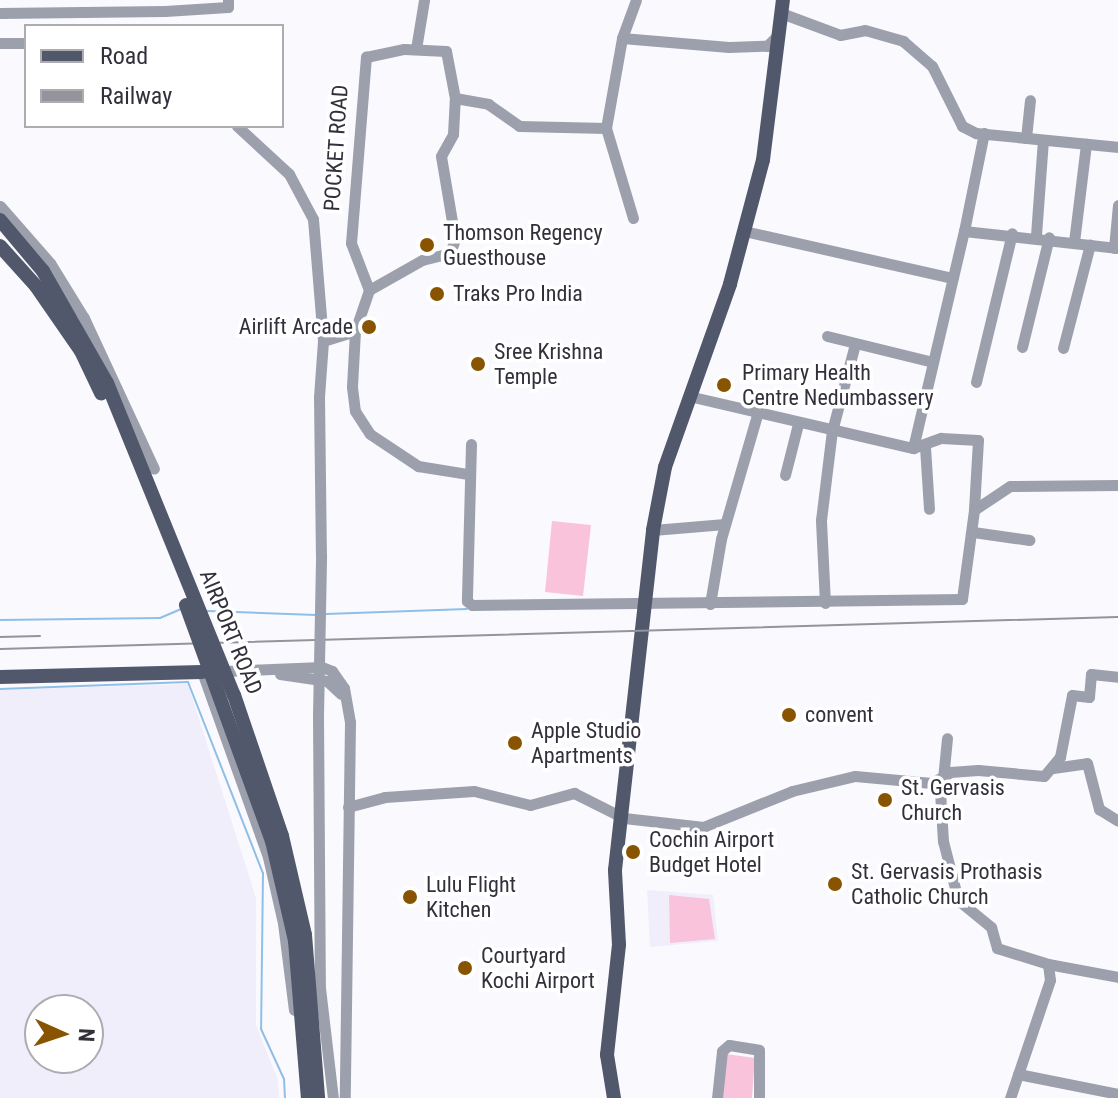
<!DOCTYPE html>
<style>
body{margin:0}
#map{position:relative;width:1118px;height:1098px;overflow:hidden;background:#faf9fe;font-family:"Roboto Condensed",sans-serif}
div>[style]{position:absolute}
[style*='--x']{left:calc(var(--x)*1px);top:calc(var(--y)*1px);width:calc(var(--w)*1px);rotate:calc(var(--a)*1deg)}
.built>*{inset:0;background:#f1eefc}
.green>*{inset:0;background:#f9c3dc}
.stream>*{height:2px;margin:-1px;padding:0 1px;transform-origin:1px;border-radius:1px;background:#8fbfe6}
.minor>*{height:11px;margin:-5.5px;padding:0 5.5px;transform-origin:5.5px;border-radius:5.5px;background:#9ca0ac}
.major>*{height:14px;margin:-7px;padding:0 7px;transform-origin:7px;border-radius:7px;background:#51586b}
.rail>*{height:2px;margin:-1px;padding:0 1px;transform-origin:1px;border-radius:1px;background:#95939b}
.minor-bridge>*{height:11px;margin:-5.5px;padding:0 5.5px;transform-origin:5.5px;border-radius:5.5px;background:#9ca0ac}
.major-bridge>*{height:14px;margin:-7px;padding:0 7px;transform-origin:7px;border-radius:7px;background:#51586b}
.dots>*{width:22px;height:22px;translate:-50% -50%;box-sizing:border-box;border:4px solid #fff;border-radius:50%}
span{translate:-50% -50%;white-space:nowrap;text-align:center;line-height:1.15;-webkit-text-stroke:7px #fff;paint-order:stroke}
.street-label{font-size:22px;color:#33303b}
.poi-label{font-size:22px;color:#33303b}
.left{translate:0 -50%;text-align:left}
.right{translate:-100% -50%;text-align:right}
.legend{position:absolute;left:24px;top:24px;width:260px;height:104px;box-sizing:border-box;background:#fff;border:2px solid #adacb1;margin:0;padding:10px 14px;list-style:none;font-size:24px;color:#33303b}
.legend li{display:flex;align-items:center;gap:16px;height:40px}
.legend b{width:40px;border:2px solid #adacb1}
.north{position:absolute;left:24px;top:994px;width:80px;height:80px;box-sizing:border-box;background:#fff;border:2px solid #adacb1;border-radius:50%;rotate:93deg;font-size:22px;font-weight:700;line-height:32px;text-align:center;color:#33303b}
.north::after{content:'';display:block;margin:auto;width:28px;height:36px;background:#895401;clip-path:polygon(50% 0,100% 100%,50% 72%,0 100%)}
</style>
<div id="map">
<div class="built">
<i style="clip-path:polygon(evenodd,188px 684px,256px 898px,256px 1025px,278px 1080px,279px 1098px,0 1098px,0 690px,188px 684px,40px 1010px,88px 1010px,88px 1058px,40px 1058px,40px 1010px)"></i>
<i style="clip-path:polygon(647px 890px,713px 895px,718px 941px,650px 947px)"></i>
</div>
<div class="green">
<i style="clip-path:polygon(552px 521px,591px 525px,583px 596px,545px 592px)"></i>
<i style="clip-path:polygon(669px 895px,709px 899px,715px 939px,670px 943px)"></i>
<i style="clip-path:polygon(726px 1054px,755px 1058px,752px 1098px,722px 1098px)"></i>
</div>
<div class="stream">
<i style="--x:207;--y:611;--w:109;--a:2.1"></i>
<i style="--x:326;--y:614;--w:141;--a:-2"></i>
<i style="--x:0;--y:620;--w:160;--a:-0.7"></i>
<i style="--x:160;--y:618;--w:23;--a:-23"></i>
<i style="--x:0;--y:689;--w:188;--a:-2.1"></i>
<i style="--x:188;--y:682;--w:205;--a:68.6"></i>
<i style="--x:263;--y:873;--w:156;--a:90.7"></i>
<i style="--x:261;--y:1029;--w:55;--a:65.3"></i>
<i style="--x:284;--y:1079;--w:19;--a:87"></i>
</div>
<div class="minor">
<i style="--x:0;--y:13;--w:165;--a:-0.7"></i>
<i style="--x:165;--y:11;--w:63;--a:-3.6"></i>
<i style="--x:228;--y:7;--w:7;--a:-90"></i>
<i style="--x:781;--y:13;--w:63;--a:20.4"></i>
<i style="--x:840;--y:35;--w:25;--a:-11"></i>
<i style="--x:865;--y:30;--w:40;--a:16"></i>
<i style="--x:903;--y:41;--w:38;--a:41"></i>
<i style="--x:932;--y:66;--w:67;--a:63.4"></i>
<i style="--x:962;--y:126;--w:16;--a:27"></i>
<i style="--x:976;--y:133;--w:143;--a:5.6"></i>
<i style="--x:622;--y:38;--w:40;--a:-69.8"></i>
<i style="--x:0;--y:43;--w:26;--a:0"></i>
<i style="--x:416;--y:49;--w:50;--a:-80.7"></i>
<i style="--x:237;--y:126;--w:71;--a:42.7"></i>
<i style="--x:289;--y:174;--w:51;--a:61.9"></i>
<i style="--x:313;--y:219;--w:122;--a:85.3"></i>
<i style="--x:323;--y:341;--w:56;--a:94.1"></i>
<i style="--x:319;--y:397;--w:158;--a:89.3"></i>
<i style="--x:606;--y:128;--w:94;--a:73.3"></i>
<i style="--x:1026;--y:138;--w:38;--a:-84"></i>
<i style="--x:0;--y:206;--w:76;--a:48.7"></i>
<i style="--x:50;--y:263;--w:65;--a:58.3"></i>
<i style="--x:84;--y:318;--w:166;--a:65.1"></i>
<i style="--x:744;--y:231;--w:214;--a:12.7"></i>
<i style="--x:964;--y:231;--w:100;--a:-78.5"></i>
<i style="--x:1036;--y:235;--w:95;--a:-85.8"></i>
<i style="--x:1074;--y:242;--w:99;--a:-83"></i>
<i style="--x:1114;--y:248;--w:43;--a:-84.7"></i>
<i style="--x:369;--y:290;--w:50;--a:-111"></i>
<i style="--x:351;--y:243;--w:187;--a:-85.4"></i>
<i style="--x:366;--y:57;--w:39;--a:-12"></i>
<i style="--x:404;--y:49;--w:42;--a:2.7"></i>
<i style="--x:446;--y:51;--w:48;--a:79.2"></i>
<i style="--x:355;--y:331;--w:56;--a:93.1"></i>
<i style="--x:352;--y:387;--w:24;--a:83"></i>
<i style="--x:355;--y:411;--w:27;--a:57"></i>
<i style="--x:370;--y:434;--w:58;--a:33.7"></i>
<i style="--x:418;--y:466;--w:51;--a:9.1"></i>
<i style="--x:827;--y:336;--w:109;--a:13.8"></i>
<i style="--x:323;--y:341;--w:34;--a:-17"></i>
<i style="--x:355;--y:331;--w:43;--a:-71.1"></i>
<i style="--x:369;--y:290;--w:61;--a:-29.5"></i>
<i style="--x:422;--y:260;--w:29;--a:-14"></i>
<i style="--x:450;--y:253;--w:15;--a:-70"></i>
<i style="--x:455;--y:239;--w:84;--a:-99.6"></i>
<i style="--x:441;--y:156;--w:25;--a:-61"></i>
<i style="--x:453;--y:134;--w:36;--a:-87"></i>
<i style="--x:455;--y:98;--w:34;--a:10"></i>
<i style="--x:488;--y:104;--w:38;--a:35"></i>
<i style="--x:519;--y:126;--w:87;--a:1.3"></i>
<i style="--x:606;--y:128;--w:91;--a:-79.9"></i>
<i style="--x:622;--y:38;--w:107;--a:4.8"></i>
<i style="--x:729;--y:47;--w:38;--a:-2"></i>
<i style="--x:767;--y:46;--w:17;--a:-45"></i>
<i style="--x:1022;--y:347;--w:113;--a:-76.2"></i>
<i style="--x:1063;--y:348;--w:107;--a:-75.4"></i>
<i style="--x:976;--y:382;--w:153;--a:-76.4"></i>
<i style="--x:693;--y:397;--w:226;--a:13.1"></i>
<i style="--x:913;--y:448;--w:30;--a:-20"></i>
<i style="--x:941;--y:438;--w:37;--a:3"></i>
<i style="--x:978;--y:440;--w:70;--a:93.3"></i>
<i style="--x:974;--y:510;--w:43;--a:-33.7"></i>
<i style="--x:1010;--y:486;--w:108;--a:-0.5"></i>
<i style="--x:471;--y:444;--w:157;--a:91.5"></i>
<i style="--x:467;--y:601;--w:6;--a:39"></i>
<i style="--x:472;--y:605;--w:490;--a:-0.7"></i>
<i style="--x:962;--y:599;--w:90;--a:-82.3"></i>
<i style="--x:925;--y:447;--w:62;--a:86.3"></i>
<i style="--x:913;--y:448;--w:223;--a:-76.8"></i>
<i style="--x:964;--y:231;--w:155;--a:6.3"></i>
<i style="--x:785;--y:475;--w:53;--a:-75.7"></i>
<i style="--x:653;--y:530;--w:72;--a:-4.8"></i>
<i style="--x:973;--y:532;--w:57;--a:8.1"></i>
<i style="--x:825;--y:603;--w:83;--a:-92.8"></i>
<i style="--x:821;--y:520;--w:90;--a:-83"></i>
<i style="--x:832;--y:431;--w:90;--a:-75.2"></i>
<i style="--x:710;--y:604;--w:66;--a:-80.4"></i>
<i style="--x:721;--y:539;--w:129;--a:-73.8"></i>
<i style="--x:280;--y:674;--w:48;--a:8.5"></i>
<i style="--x:327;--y:681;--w:19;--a:43"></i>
<i style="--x:318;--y:716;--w:272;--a:89.6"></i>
<i style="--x:320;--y:988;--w:111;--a:83.3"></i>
<i style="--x:1053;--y:768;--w:34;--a:-8"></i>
<i style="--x:1087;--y:763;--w:48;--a:75.4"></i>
<i style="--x:1099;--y:809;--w:22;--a:32"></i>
<i style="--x:943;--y:779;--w:41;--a:-84.4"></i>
<i style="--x:932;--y:783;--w:21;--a:-31"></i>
<i style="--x:950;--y:772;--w:28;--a:-4"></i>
<i style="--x:978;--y:770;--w:66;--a:5.2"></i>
<i style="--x:1044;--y:776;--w:25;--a:-50"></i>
<i style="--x:1060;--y:757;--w:63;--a:-79"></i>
<i style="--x:1072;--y:695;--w:17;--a:7"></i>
<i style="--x:1089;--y:697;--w:23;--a:-85"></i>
<i style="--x:1091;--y:674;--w:27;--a:6"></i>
<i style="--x:348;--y:807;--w:38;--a:-15"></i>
<i style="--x:385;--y:797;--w:89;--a:-3.9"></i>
<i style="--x:474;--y:791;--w:58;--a:14"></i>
<i style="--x:530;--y:805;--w:46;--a:-15.3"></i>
<i style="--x:574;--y:793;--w:56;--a:26.6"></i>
<i style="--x:624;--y:818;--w:80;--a:6.5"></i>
<i style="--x:703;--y:827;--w:96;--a:-22"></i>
<i style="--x:792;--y:791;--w:65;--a:-13.4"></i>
<i style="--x:855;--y:776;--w:77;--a:5.2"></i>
<i style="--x:932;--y:783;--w:11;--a:45"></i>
<i style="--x:940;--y:791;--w:50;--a:86.6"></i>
<i style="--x:943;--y:841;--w:61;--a:75.7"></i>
<i style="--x:958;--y:900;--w:43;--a:39.3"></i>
<i style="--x:991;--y:927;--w:22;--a:74"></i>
<i style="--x:997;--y:948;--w:53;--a:17.4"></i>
<i style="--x:1048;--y:964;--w:16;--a:83"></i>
<i style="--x:1050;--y:980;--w:125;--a:108.7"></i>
<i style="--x:1048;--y:964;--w:71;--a:10.5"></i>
<i style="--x:294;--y:1010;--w:88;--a:-97.2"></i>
<i style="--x:283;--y:923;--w:68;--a:-102.8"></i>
<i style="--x:268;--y:857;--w:196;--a:-109.6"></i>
<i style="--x:202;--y:672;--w:120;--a:-2.4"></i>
<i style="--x:322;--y:667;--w:11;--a:22"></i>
<i style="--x:332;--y:671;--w:21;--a:55"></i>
<i style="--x:344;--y:688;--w:35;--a:80"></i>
<i style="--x:350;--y:722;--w:376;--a:90.8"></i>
<i style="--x:1018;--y:1074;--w:102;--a:11.3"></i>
<i style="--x:717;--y:1098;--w:47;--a:-83.9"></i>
<i style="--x:722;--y:1051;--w:9;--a:-41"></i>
<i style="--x:729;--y:1045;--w:30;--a:9"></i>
<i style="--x:759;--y:1050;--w:48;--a:90"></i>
</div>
<div class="major">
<i style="--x:0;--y:220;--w:67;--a:49.9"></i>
<i style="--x:43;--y:271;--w:129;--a:60.3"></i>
<i style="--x:0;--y:246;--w:54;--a:48"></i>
<i style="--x:36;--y:286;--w:79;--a:55.3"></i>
<i style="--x:81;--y:351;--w:47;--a:64.5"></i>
<i style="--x:0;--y:677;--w:202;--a:-1.4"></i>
<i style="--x:282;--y:836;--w:102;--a:76.9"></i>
<i style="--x:305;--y:935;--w:164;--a:85.4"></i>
<i style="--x:272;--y:841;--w:103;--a:77"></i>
<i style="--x:295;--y:941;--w:158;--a:85.3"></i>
<i style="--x:614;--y:1098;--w:44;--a:-99.2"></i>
<i style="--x:607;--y:1055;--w:111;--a:-83.8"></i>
<i style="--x:619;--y:945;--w:75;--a:-93.1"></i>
<i style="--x:615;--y:870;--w:342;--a:-83.6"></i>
<i style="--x:653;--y:530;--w:64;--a:-79.2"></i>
<i style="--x:665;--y:467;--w:194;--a:-70.4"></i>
<i style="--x:730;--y:284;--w:128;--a:-75.1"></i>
<i style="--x:763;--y:160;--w:161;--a:-82.9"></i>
</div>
<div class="rail">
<i style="--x:0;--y:637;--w:40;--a:-1.4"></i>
<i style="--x:0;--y:649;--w:1118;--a:-1.64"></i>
</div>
<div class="minor-bridge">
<i style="--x:318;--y:716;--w:161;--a:-88.9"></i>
</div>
<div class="major-bridge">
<i style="--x:107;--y:383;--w:337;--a:67.9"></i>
<i style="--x:234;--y:695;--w:149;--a:71.2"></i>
<i style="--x:186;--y:605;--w:251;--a:70"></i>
</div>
<div class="dots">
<i style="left:427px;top:245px;background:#895401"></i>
<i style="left:437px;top:294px;background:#895401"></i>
<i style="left:369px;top:327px;background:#895401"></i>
<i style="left:478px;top:364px;background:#895401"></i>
<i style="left:724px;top:385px;background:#895401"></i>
<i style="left:789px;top:715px;background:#895401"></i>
<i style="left:515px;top:743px;background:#895401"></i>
<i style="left:885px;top:800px;background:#895401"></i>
<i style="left:633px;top:852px;background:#895401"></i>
<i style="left:835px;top:884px;background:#895401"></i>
<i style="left:410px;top:897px;background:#895401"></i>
<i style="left:465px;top:968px;background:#895401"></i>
</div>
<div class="street-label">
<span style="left:336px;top:148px;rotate:-86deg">POCKET ROAD</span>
<span style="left:231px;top:632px;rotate:68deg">AIRPORT ROAD</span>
</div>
<div class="poi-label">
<span class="left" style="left:443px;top:245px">Thomson Regency<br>Guesthouse</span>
<span class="left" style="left:453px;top:294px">Traks Pro India</span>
<span class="right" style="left:353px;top:327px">Airlift Arcade</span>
<span class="left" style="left:494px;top:364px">Sree Krishna<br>Temple</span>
<span class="left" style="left:742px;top:385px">Primary Health<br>Centre Nedumbassery</span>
<span class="left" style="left:805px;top:715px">convent</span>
<span class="left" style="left:531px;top:743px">Apple Studio<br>Apartments</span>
<span class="left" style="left:901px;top:800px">St. Gervasis<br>Church</span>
<span class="left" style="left:649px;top:852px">Cochin Airport<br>Budget Hotel</span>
<span class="left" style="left:851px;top:884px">St. Gervasis Prothasis<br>Catholic Church</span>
<span class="left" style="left:426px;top:897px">Lulu Flight<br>Kitchen</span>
<span class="left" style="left:481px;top:968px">Courtyard<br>Kochi Airport</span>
</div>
<ul class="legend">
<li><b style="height:10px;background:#51586b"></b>Road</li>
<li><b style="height:10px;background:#95939b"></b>Railway</li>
</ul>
<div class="north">N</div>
</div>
